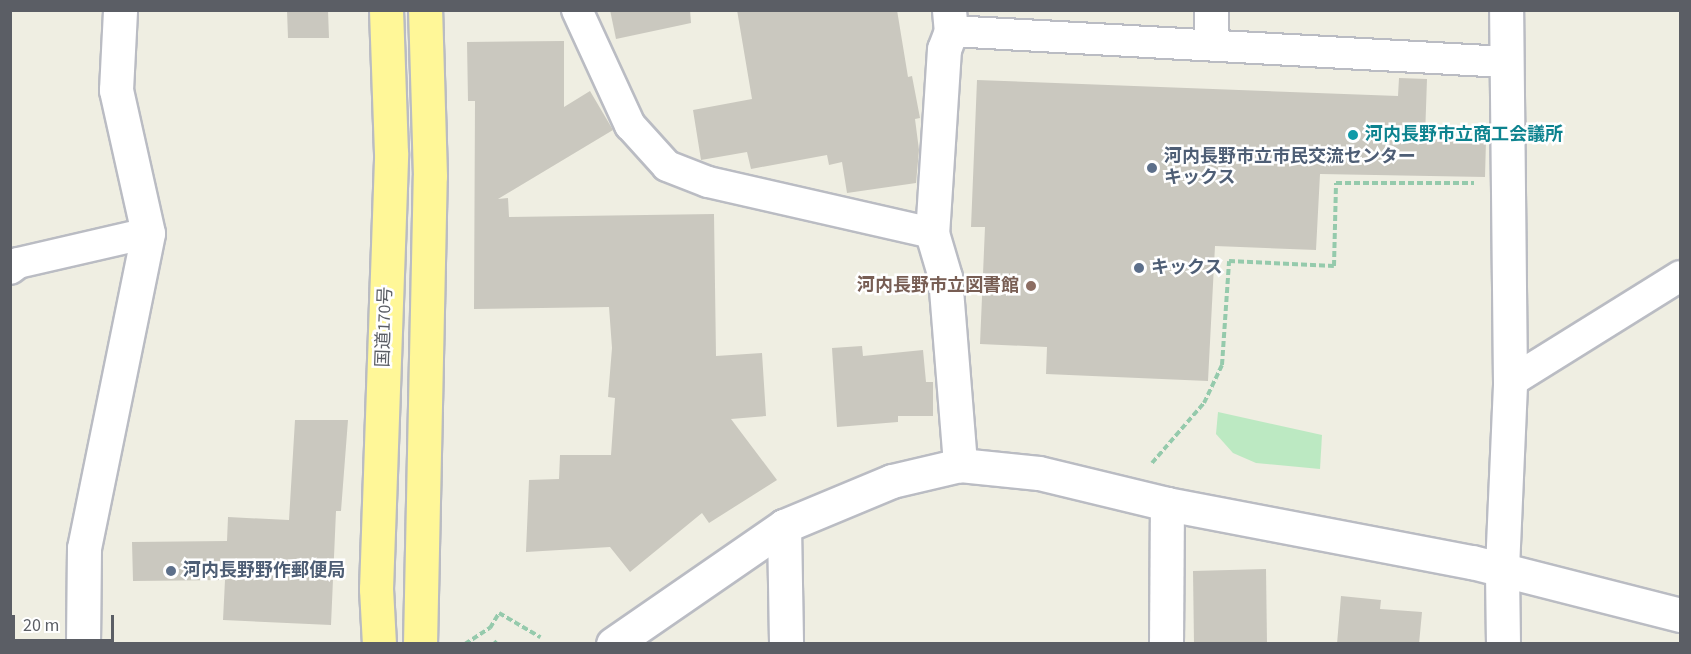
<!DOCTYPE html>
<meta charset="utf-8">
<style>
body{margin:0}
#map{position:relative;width:1691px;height:654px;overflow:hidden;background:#efeee2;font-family:"Source Sans 3","Noto Sans JP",sans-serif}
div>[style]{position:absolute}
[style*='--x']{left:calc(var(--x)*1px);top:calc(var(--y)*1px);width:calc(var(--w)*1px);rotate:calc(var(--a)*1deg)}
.green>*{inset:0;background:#bce9c2}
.building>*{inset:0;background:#cac8bf}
.path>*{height:4px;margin-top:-2px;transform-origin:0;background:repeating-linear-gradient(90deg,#95caac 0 6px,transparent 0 9px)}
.roads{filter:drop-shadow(2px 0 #babcc3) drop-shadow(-2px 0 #babcc3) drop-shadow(0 2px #babcc3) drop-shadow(0 -2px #babcc3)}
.minor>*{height:30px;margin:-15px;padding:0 15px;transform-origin:15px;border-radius:15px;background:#fff}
.tertiary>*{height:33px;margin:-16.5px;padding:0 16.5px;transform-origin:16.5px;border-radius:16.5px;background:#fff}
.trunk>*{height:33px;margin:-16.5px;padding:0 16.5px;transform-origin:16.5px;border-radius:16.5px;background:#fff798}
.dots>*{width:16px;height:16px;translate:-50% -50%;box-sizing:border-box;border:3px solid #fff;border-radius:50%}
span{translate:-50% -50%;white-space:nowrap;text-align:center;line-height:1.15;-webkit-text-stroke:5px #fff;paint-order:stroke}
.culture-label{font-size:18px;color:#0d838f;font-weight:700}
.left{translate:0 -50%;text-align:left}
.service-label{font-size:18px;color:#4e5e75;font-weight:700}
.education-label{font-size:18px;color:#785e54;font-weight:700}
.right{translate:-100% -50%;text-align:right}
.street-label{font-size:18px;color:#5b5e65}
.frame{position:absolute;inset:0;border:12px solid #5b5e65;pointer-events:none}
.scale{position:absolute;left:12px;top:615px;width:102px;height:27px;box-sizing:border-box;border:3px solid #5b5e65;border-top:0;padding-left:8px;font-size:18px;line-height:21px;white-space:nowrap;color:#5b5e65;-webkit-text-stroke:4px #fff;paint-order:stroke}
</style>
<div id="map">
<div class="green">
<i style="clip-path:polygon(1218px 412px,1322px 435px,1320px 469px,1256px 463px,1233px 453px,1216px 434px)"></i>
</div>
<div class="building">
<i style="clip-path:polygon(287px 10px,328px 10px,329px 38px,288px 38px)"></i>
<i style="clip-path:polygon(610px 10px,690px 10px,691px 23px,616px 39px)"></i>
<i style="clip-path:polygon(737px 10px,897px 10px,908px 77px,912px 76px,920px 118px,915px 119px,919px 150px,916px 183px,847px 193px,842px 162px,829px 165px,827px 155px,751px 169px,747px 152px,701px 160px,693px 110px,752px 99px)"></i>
<i style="clip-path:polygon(564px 41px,564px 107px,590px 91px,613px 130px,498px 199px,508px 198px,509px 217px,714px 214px,716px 356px,762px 353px,766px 416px,731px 419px,777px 480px,709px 523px,702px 513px,630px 572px,610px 547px,526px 552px,529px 480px,559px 479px,560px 455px,611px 455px,615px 398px,608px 397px,612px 348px,609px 307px,474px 309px,475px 101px,468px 101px,467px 42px)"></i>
<i style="clip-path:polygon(1399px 78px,1427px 79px,1425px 137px,1486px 140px,1485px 177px,1320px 174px,1316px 250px,1215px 246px,1208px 381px,1046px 374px,1047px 347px,980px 344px,985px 227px,971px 227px,977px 80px,1398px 96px)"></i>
<i style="clip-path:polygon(862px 346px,863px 356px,923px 350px,926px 382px,933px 382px,933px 416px,898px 416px,898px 422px,837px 427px,832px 348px)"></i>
<i style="clip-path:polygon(295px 420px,348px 420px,341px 511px,336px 511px,331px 625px,223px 620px,225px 580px,133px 581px,132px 542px,227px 541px,228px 517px,289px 520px)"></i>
<i style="clip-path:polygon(1266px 569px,1267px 644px,1194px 644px,1193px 571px)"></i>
<i style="clip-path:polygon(1341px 596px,1381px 600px,1380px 609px,1422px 612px,1419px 644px,1337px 644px)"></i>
</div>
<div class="path">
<i style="--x:1152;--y:463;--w:79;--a:-49.1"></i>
<i style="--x:1204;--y:403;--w:42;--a:-64.7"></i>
<i style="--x:1222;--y:365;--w:104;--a:-86.1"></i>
<i style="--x:1229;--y:261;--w:105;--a:2.7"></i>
<i style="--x:1334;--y:266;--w:83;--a:-88.6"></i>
<i style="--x:1336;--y:183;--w:138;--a:0"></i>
<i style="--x:465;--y:644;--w:30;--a:-33"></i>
<i style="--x:490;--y:628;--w:17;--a:-59"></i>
<i style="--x:499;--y:613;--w:48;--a:30.3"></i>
<i style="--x:494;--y:644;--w:4;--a:-45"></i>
</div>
<div class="roads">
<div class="minor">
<i style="--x:577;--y:10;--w:127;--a:65.3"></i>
<i style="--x:630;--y:125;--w:55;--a:47.9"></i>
<i style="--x:667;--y:166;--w:44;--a:21.3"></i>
<i style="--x:708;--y:182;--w:230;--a:12.8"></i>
<i style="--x:951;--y:31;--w:555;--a:3.2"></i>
<i style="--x:10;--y:269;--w:10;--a:-37"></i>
<i style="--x:18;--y:263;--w:133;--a:-13"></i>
<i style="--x:1510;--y:382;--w:200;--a:-31.9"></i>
</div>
<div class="tertiary">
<i style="--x:949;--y:10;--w:21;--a:85"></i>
<i style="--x:951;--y:31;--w:19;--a:111"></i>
<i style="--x:944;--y:49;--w:184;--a:93.7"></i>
<i style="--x:932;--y:233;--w:46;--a:73.5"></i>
<i style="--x:945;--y:277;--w:189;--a:85.4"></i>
<i style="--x:1211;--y:10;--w:33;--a:90"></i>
<i style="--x:784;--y:526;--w:118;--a:89"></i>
<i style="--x:83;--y:644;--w:96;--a:-89.4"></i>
<i style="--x:84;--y:548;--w:321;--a:-78.5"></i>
<i style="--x:148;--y:233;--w:147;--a:-102.6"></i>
<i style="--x:116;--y:90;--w:80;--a:-87.1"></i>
<i style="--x:613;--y:644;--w:208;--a:-34.6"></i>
<i style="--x:784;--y:526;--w:117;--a:-22.6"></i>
<i style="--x:892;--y:481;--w:70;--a:-13.2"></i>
<i style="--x:960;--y:465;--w:79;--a:5.8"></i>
<i style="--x:1039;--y:473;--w:132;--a:13.6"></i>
<i style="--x:1167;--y:504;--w:310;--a:10.8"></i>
<i style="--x:1472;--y:562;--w:215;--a:14.3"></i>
<i style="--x:1166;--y:644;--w:140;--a:-89.6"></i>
<i style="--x:1503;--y:644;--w:76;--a:-90.8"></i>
<i style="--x:1502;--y:568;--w:186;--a:-87.5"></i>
<i style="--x:1510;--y:382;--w:372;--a:-90.6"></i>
</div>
<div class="trunk">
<i style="--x:379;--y:644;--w:55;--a:-93.1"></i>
<i style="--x:376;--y:589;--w:436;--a:-88"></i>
<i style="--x:391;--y:153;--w:143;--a:-92"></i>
<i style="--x:420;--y:644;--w:468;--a:-88.8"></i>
<i style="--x:430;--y:176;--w:166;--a:-91.7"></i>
</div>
</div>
<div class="dots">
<i style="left:1353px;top:135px;background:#0f9aa8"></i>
<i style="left:1152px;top:168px;background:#5c6f8a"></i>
<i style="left:1139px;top:268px;background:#5c6f8a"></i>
<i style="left:1031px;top:286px;background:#8d6e63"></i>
<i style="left:171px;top:571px;background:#5c6f8a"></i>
</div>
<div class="culture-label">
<span class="left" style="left:1365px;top:135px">河内長野市立商工会議所</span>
</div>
<div class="service-label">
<span class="left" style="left:1164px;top:168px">河内長野市立市民交流センター<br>キックス</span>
<span class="left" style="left:1151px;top:268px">キックス</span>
<span class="left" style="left:183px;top:571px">河内長野野作郵便局</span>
</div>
<div class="education-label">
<span class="right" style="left:1019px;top:286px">河内長野市立図書館</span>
</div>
<div class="street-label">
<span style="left:385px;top:327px;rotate:-88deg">国道170号</span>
</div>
<div class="frame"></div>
<div class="scale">20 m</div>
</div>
